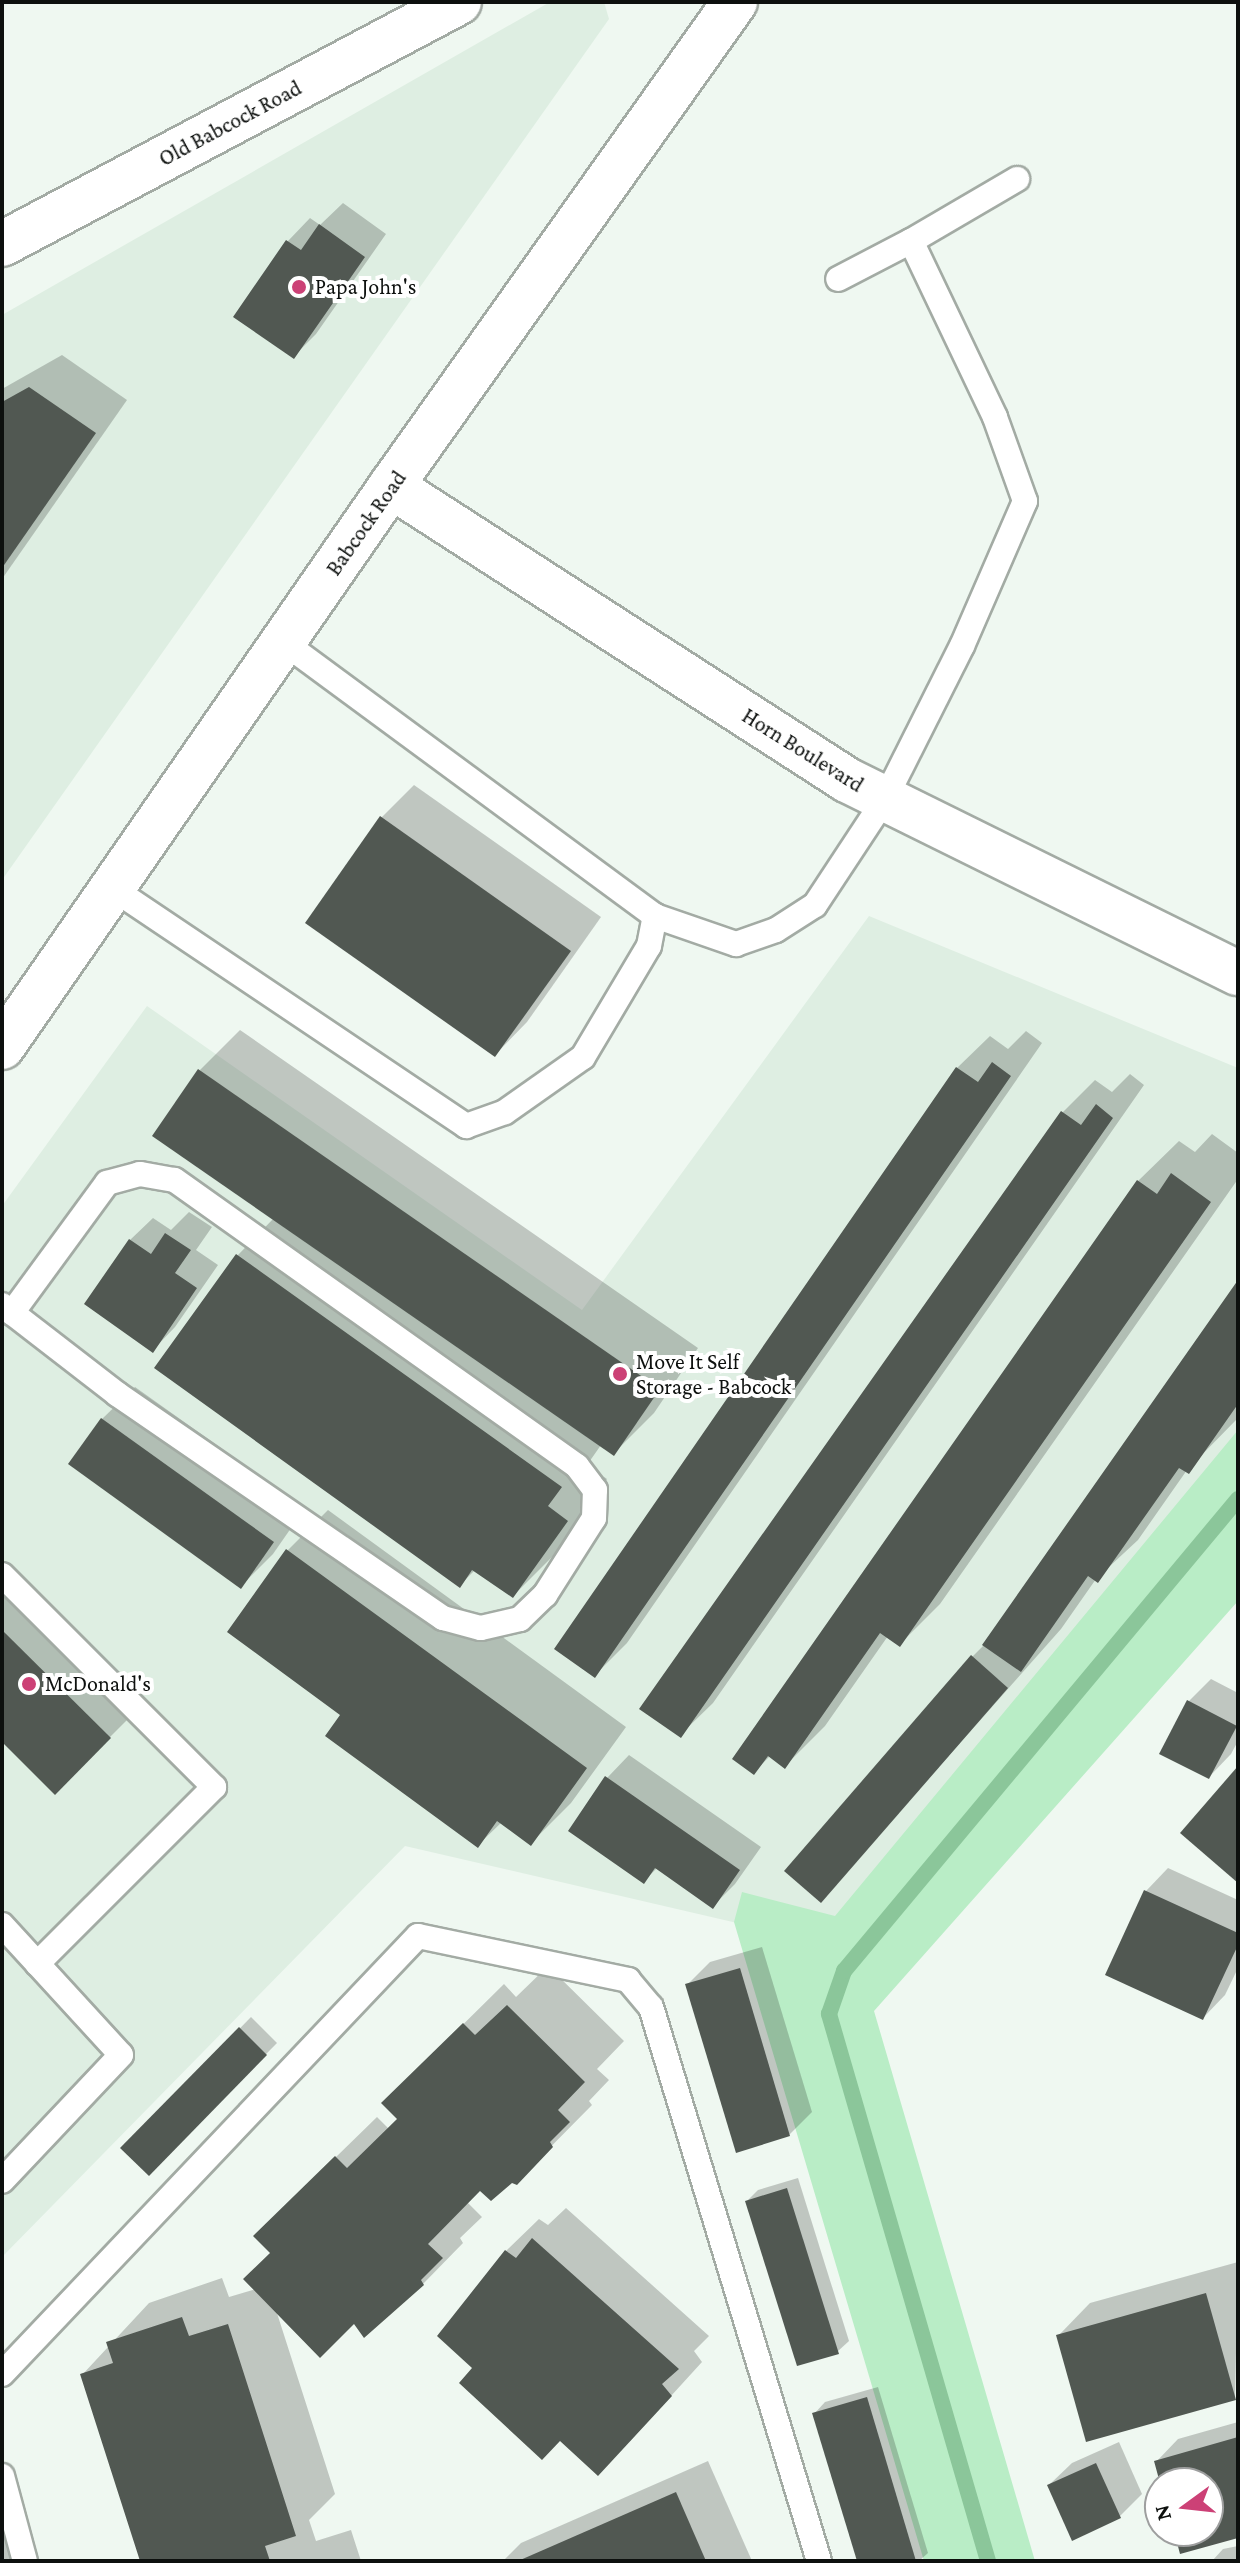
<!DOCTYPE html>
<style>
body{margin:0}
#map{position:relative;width:1240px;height:2563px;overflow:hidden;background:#eff8f1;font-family:"Crimson Pro",serif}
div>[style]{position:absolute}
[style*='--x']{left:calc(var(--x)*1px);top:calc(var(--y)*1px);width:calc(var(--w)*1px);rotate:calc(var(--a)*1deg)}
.built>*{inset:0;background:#deeee2}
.green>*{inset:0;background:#b9edc6}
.shadow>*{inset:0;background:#0003}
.stream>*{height:16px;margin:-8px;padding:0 8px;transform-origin:8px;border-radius:8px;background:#8bc69a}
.building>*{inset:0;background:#515852}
.roads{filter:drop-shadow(2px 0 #a3aba4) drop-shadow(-2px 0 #a3aba4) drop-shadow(0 2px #a3aba4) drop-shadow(0 -2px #a3aba4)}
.service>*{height:24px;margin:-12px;padding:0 12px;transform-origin:12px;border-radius:12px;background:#fff}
.minor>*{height:44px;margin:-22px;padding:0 22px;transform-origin:22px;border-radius:22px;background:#fff}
.tertiary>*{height:44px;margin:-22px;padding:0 22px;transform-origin:22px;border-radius:22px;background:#fff}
.secondary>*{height:44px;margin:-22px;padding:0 22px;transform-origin:22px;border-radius:22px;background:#fff}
.dots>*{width:22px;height:22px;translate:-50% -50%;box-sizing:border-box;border:4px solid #fff;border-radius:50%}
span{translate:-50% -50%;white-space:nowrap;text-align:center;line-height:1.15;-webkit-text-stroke:8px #fff;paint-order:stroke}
.street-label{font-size:22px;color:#0d100e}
.poi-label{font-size:22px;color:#0d100e}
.left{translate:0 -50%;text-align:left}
.frame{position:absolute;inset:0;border:4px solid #0d100e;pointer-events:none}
.north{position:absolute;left:1144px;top:2467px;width:80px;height:80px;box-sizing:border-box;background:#fff;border:2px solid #9e9f9f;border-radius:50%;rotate:255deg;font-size:22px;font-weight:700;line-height:32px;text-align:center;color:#0d100e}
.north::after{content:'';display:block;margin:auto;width:28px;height:36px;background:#cc4176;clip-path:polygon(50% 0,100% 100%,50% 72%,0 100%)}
</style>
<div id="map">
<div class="built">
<i style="clip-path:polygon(550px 2px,604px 2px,609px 19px,2px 880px,2px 315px)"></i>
<i style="clip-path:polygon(869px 916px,1238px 1068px,1238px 1438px,815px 1941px,405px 1846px,2px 2257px,2px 1206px,147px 1006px,582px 1310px)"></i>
</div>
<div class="green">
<i style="clip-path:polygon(1238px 1430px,1238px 1601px,874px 2011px,1035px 2561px,924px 2561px,734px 1922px,742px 1892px,835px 1916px)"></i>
</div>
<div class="shadow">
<i style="clip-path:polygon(343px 203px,386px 234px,316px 334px,293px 357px,236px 317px,288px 241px,310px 218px,320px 225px)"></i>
<i style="clip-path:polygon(62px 355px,127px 400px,2px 579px,2px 389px)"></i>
<i style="clip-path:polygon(414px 785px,601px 917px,527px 1022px,495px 1055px,308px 922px,382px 817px)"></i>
<i style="clip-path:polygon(240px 1030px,698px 1348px,654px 1413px,614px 1453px,601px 1445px,587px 1465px,607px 1479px,553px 1556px,513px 1596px,476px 1569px,460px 1585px,157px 1368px,238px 1255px,274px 1218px,200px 1070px)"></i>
<i style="clip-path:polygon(1026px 1031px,1042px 1043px,627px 1643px,595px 1675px,957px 1068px,990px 1036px,1008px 1049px)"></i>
<i style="clip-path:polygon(1130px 1074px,1144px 1085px,713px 1703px,680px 1735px,642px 1708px,1063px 1112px,1095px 1080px,1112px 1092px)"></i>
<i style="clip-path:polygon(1212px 1134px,1238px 1153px,1238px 1179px,940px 1604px,900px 1644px,888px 1636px,825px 1726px,785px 1766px,771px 1755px,754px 1772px,1138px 1181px,1179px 1141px,1195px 1152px)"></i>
<i style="clip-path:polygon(189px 1212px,212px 1227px,196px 1250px,218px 1265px,175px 1327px,153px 1350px,130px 1240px,153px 1218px,171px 1230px)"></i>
<i style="clip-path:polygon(1238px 1284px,1238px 1418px,1187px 1470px,1138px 1540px,1096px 1579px,1061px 1629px,821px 1900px,972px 1657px,987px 1642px)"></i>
<i style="clip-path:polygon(135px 1387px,305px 1508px,273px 1554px,241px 1586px,102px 1419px)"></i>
<i style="clip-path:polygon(328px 1510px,626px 1727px,571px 1803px,531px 1843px,502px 1822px,478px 1845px,343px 1715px,287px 1551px)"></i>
<i style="clip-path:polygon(2px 1573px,142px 1705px,55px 1792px,2px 1739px)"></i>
<i style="clip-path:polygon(1211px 1679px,1238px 1693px,1238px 1741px,1231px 1754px,1209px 1777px,1189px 1701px)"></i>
<i style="clip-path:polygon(629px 1755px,761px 1847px,735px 1884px,713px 1906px,657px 1868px,644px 1881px,607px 1778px)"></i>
<i style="clip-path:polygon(1168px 1868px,1238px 1900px,1238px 1968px,1225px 1995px,1203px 2018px,1107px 1974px,1146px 1891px)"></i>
<i style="clip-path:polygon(762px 1947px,812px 2112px,789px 2135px,687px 1985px,710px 1962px)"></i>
<i style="clip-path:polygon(548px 1966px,624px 2041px,597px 2069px,609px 2080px,589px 2101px,592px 2105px,516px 2182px,480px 2189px,467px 2202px,482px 2217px,460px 2238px,463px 2243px,423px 2284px,354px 2322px,276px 2310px,335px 2494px,309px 2520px,316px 2541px,351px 2530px,361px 2561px,142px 2561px,82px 2375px,149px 2303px,222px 2278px,229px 2297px,256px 2289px,296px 2196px,377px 2117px,389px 2129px,399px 2119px,424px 2063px,504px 1984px,516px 1997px)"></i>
<i style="clip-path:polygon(251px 2017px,277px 2043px,149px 2173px,123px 2148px)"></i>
<i style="clip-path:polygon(798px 2178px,849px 2341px,837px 2352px,747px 2201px,758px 2190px)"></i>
<i style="clip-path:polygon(566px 2208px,709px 2336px,694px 2351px,702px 2362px,630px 2441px,475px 2368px,440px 2336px,506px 2251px,539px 2219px,548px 2225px)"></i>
<i style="clip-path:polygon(1238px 2262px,1235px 2398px,1058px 2336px,1090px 2303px)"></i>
<i style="clip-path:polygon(878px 2387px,928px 2553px,919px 2561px,859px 2561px,814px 2414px,825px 2402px)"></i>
<i style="clip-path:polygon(1238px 2422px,1238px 2535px,1176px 2531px,1208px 2531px,1208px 2483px,1162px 2483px,1156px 2462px,1178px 2439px)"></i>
<i style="clip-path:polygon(1119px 2442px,1142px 2494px,1120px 2516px,1049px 2485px,1072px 2463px)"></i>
<i style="clip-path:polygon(708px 2461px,752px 2561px,503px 2561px,521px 2543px)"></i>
<i style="clip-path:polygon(2px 2485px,24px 2561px,2px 2561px)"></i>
<i style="clip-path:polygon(1238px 2546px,1238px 2561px,1212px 2561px,1223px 2549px)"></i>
</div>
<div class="stream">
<i style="--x:988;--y:2561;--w:570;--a:-106.21"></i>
<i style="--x:829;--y:2014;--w:46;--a:-70.8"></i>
<i style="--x:844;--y:1971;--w:615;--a:-50.15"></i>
</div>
<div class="building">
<i style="clip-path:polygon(319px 224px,365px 257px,294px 359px,233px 317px,286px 240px,301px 250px)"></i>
<i style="clip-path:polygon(29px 387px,96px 433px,2px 568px,2px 402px)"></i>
<i style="clip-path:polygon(380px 816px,571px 951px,495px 1057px,305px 923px)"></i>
<i style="clip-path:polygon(992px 1062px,1011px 1076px,595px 1678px,554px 1649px,956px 1067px,978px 1082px)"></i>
<i style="clip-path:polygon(198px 1069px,660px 1389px,614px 1456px,152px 1136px)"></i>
<i style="clip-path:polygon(1096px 1104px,1113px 1118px,681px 1738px,639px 1709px,1061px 1111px,1081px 1125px)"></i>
<i style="clip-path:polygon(1171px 1173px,1211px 1202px,900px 1647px,880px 1633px,785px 1769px,768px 1756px,754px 1775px,732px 1759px,1137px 1180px,1157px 1194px)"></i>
<i style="clip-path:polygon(165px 1233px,191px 1250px,175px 1273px,197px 1288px,153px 1353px,84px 1304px,129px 1239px,151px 1254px)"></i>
<i style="clip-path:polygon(236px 1254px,562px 1487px,548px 1506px,568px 1521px,513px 1598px,472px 1570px,460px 1588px,154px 1368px)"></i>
<i style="clip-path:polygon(1238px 1280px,1238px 1404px,1189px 1474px,1179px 1468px,1098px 1583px,1088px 1576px,1021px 1672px,982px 1645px)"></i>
<i style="clip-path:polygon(101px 1418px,274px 1542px,241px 1589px,68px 1464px)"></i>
<i style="clip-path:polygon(286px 1549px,587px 1768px,531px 1846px,497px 1821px,478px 1848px,325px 1736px,340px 1715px,227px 1632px)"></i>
<i style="clip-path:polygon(2px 1630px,111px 1738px,55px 1795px,2px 1742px)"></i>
<i style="clip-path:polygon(971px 1655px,1008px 1688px,821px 1903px,784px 1871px)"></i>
<i style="clip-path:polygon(1187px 1700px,1237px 1726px,1209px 1779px,1159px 1754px)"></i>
<i style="clip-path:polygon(1238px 1766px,1238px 1883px,1180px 1833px)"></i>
<i style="clip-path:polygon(605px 1776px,740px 1870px,713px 1909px,655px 1868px,644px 1884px,568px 1831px)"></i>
<i style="clip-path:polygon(1144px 1890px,1238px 1933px,1238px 1945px,1203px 2020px,1105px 1975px)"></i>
<i style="clip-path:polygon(740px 1968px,790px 2136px,736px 2153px,685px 1984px)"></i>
<i style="clip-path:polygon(507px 2005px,585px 2082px,558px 2110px,570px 2122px,550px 2142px,553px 2147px,517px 2185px,512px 2183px,491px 2201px,480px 2191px,428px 2244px,443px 2258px,421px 2280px,424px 2285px,364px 2338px,354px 2324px,320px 2358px,243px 2279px,270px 2253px,253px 2236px,335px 2156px,347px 2168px,397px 2119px,381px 2103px,463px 2023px,475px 2035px)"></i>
<i style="clip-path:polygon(239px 2027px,267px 2055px,149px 2176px,120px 2148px)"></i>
<i style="clip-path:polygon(787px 2188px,839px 2354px,797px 2366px,745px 2201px)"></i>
<i style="clip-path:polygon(532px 2238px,679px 2369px,662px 2384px,672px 2396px,598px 2476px,560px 2441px,542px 2460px,459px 2383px,472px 2368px,437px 2336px,505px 2250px,516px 2258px)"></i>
<i style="clip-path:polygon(1206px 2293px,1236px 2400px,1086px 2442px,1056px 2335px)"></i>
<i style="clip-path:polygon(182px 2317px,189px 2336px,228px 2324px,296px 2536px,265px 2546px,270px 2561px,140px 2561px,80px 2374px,113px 2363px,106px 2342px)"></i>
<i style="clip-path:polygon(867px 2397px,916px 2561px,857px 2561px,812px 2413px)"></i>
<i style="clip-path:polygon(1238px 2437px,1238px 2538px,1180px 2554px,1174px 2531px,1208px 2531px,1208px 2483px,1160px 2483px,1154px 2461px)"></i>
<i style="clip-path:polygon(1096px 2463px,1121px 2518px,1072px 2541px,1047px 2485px)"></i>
<i style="clip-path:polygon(676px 2492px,706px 2561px,518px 2561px)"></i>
</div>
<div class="roads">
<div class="service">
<i style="--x:911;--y:241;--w:123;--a:-30.3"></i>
<i style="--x:112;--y:888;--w:427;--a:33.9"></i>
<i style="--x:466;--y:1126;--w:41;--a:-19.7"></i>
<i style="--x:505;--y:1112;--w:95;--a:-35.2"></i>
<i style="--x:583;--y:1057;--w:129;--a:-59.3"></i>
<i style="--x:649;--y:946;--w:31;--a:-79"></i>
<i style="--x:655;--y:916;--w:462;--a:-143.6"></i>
<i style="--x:655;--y:916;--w:86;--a:19.1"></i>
<i style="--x:736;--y:944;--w:42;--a:-19.3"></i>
<i style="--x:776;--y:930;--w:46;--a:-32.7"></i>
<i style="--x:815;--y:905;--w:127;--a:-56.6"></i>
<i style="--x:885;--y:799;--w:171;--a:-63.3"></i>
<i style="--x:962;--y:646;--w:158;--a:-66.5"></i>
<i style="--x:1025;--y:501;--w:89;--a:-109.7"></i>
<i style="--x:995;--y:417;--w:195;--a:-115.5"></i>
<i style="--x:911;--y:241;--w:82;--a:152.5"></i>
<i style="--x:2;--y:1305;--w:145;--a:37.7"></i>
<i style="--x:117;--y:1394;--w:396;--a:34.5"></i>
<i style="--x:443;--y:1618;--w:39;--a:15"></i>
<i style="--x:481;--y:1628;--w:40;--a:-13"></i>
<i style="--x:520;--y:1619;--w:35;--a:-44"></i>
<i style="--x:545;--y:1595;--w:91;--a:-57.5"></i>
<i style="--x:594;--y:1518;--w:28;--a:-88"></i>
<i style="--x:595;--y:1490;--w:30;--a:-127"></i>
<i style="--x:577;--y:1466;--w:494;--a:-144.6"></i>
<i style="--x:174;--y:1180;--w:35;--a:-170"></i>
<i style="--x:140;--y:1174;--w:34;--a:165"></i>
<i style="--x:107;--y:1183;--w:161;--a:126.2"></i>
<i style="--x:2;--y:1575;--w:300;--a:45"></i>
<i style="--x:214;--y:1787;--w:250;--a:135"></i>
<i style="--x:2;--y:1925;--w:176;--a:47.5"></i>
<i style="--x:121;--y:2055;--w:173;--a:133.4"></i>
<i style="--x:2;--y:2374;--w:604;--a:-46.48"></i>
<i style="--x:418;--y:1936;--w:215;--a:11.8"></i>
<i style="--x:628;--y:1980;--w:35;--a:50"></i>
<i style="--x:651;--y:2007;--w:579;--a:73.13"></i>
<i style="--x:2;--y:2476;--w:88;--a:74.9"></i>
</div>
<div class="minor">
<i style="--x:2;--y:244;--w:517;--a:-27.9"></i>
</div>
<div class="tertiary">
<i style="--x:391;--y:486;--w:543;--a:32.81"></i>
<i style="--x:847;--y:780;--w:436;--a:26.3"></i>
</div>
<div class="secondary">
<i style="--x:2;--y:1047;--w:683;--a:-55.26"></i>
<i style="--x:391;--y:486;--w:594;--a:-54.6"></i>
</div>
</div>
<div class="dots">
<i style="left:299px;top:287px;background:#cc4176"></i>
<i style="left:620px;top:1374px;background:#cc4176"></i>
<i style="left:29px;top:1684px;background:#cc4176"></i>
</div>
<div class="street-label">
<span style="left:230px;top:123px;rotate:-28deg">Old Babcock Road</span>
<span style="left:366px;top:523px;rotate:-55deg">Babcock Road</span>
<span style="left:803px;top:750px;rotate:32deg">Horn Boulevard</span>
</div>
<div class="poi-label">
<span class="left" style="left:315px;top:287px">Papa John's</span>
<span class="left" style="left:636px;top:1374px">Move It Self<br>Storage - Babcock</span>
<span class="left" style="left:45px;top:1684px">McDonald's</span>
</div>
<div class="frame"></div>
<div class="north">N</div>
</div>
